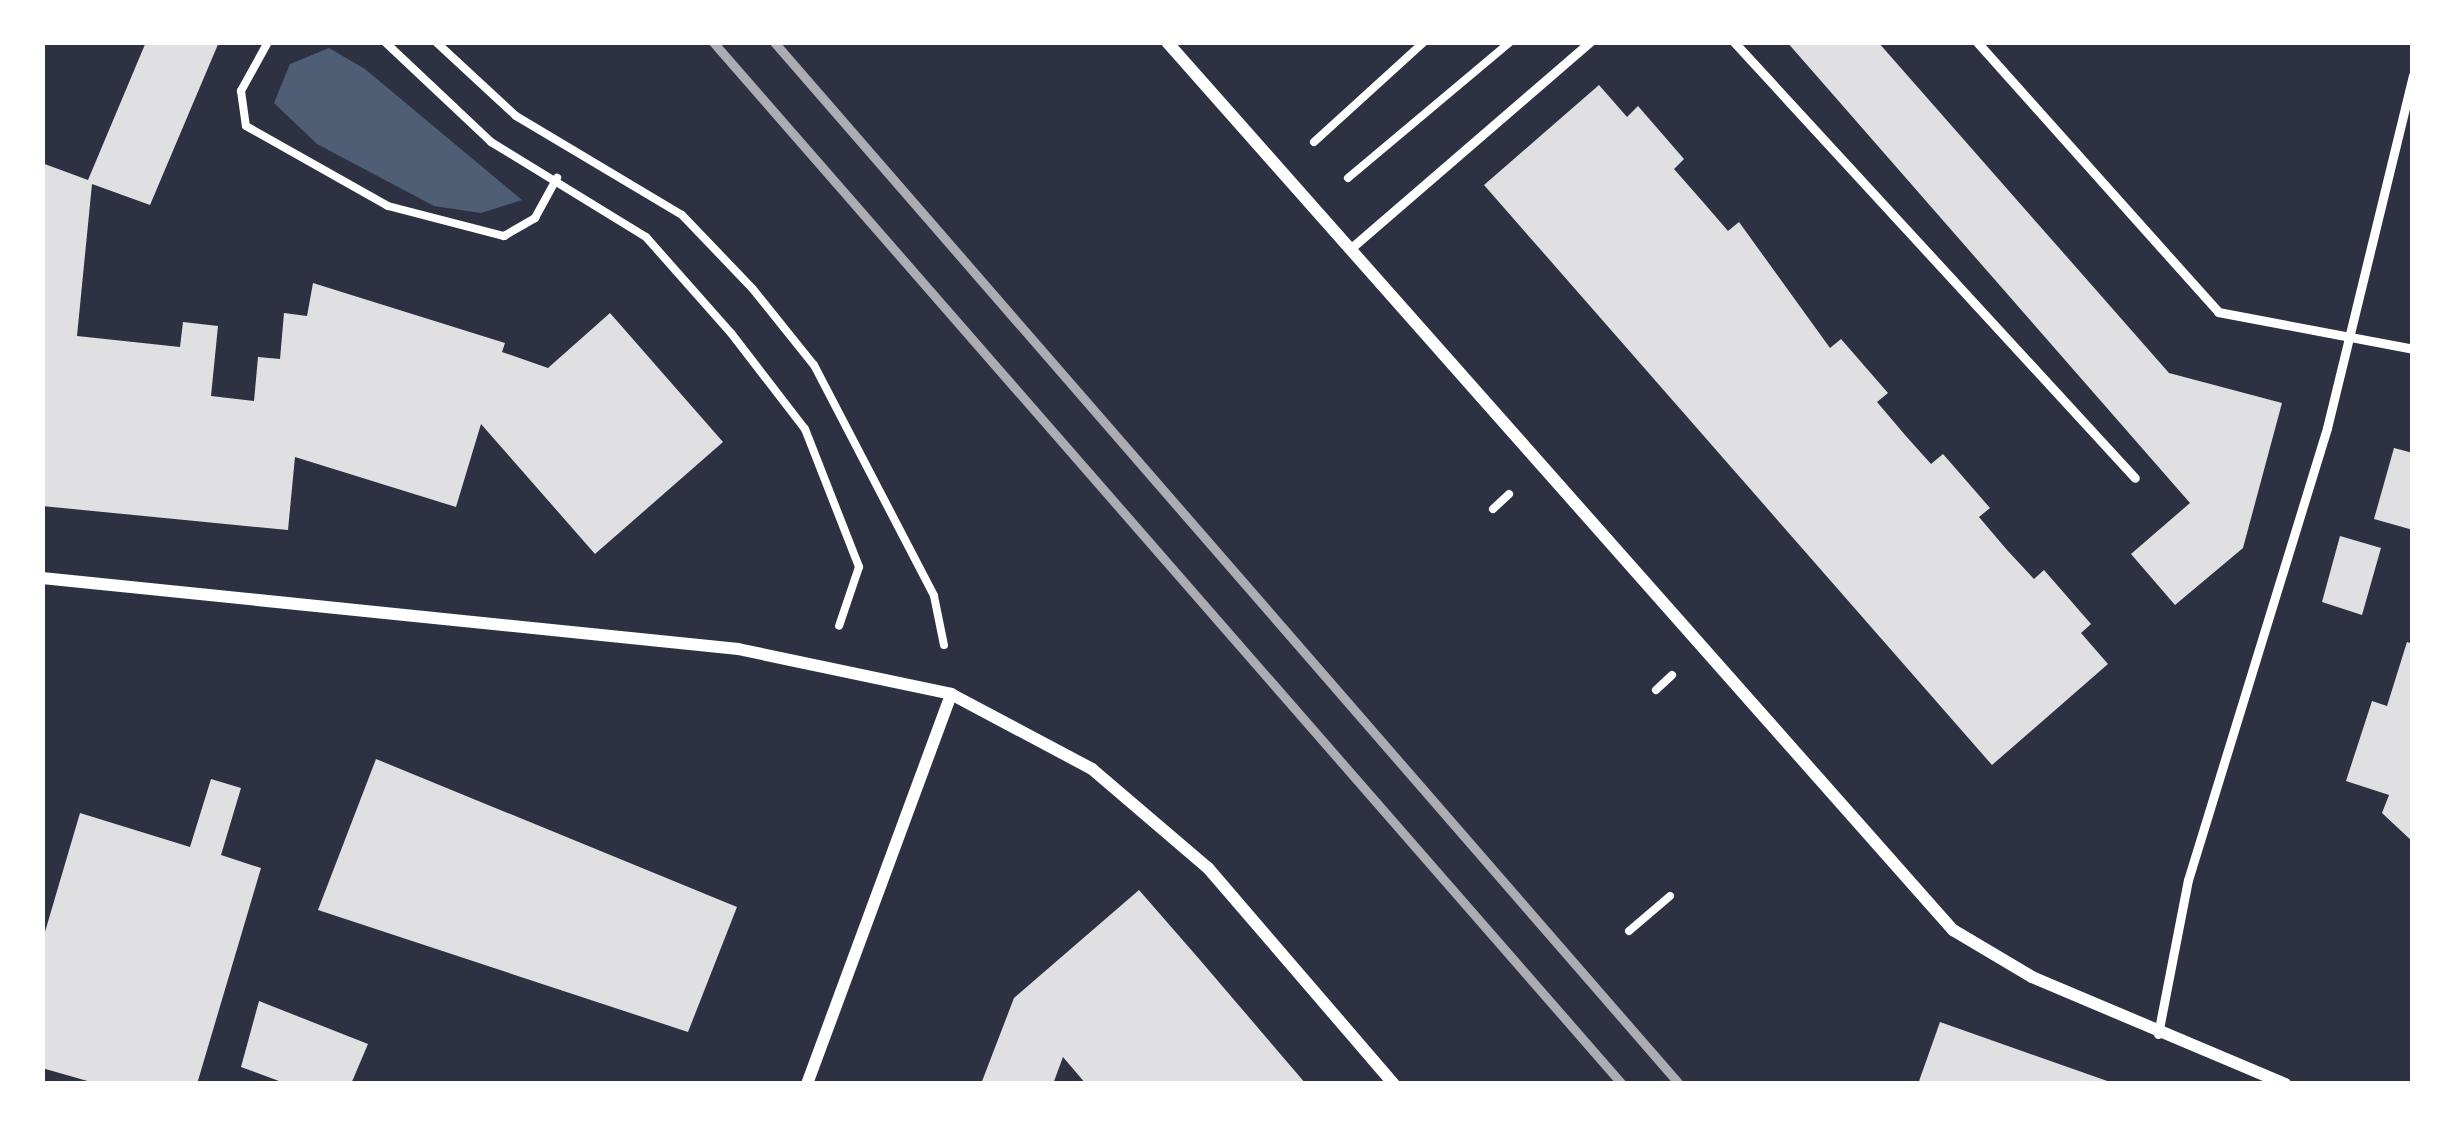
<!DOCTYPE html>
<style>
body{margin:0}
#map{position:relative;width:2455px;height:1126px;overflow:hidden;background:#2d3142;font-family:"Asap Condensed",sans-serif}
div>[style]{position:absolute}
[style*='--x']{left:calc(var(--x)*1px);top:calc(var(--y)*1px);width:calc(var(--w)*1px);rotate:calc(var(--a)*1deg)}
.water>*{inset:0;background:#4f5d75}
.building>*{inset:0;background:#e0e0e3}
.path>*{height:8px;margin:-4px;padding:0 4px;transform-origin:4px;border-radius:4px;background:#fff}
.service>*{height:9px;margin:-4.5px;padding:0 4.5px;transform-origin:4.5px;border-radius:4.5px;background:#fff}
.minor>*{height:12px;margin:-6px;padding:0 6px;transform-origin:6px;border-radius:6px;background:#fff}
.rail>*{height:9px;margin:-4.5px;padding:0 4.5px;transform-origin:4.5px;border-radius:4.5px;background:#abadb3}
span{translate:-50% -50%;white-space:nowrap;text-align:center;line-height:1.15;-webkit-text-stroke:12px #fff;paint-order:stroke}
.frame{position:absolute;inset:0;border:45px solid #fff;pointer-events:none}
</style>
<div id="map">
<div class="water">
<i style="clip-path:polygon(329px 48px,365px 69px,522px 200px,481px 213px,434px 206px,317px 144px,274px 103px,290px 64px)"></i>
</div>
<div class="building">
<i style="clip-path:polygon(146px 42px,219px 42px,150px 205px,92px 184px,77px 336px,180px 347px,183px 322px,218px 326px,211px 396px,254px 401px,258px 357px,280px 359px,284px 313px,307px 316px,313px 283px,505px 343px,502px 352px,548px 368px,610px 313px,723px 442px,595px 554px,481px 424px,456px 507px,295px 457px,288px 530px,42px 506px,42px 163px,88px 180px)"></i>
<i style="clip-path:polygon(1787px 42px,1878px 42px,2169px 373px,2282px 403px,2243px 548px,2175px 605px,2131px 554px,2190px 503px)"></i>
<i style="clip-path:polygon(1599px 85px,1627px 117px,1638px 106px,1684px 159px,1674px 169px,1703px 202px,1728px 231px,1739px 222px,1830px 348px,1841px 339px,1888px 393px,1877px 402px,1905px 435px,1931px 464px,1943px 454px,1990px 508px,1979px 517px,2007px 550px,2034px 579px,2044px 570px,2091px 624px,2081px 633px,2108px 664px,1992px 765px,1484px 185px)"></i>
<i style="clip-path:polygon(2394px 448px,2413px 453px,2413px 530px,2374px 519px)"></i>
<i style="clip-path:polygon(2340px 536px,2381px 548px,2362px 615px,2322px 602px)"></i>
<i style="clip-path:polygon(2407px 642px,2413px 644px,2413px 842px,2382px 813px,2389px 795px,2346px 781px,2372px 701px,2387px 706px)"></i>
<i style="clip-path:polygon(376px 759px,737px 907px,688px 1032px,318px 910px)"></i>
<i style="clip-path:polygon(211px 779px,241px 788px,221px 855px,261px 868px,197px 1084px,98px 1084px,42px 1068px,42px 942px,80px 813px,190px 847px)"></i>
<i style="clip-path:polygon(1139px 890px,1200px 960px,1306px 1084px,1086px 1084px,1063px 1057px,1053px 1084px,981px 1084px,1014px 998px)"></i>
<i style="clip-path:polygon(259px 1001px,368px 1044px,351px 1084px,287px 1084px,241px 1067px)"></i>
<i style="clip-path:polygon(1940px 1022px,2113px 1083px,2113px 1084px,1918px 1084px)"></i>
</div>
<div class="path">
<i style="--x:268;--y:42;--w:56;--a:118.9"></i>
<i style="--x:241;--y:91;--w:35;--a:82"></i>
<i style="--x:246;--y:126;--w:163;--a:29.4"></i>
<i style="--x:388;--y:206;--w:120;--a:14.5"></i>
<i style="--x:504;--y:236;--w:36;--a:-30"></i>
<i style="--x:535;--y:218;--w:46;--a:-61.2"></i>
<i style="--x:385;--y:42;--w:146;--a:43.3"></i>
<i style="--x:491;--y:142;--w:182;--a:31.5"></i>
<i style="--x:646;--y:237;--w:128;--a:48.5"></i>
<i style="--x:731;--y:333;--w:121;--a:52.4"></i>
<i style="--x:805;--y:429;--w:148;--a:68.6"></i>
<i style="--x:859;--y:567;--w:62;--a:108.7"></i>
<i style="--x:436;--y:42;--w:109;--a:42.8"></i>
<i style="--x:516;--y:116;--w:193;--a:30.8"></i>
<i style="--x:682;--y:215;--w:101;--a:46.2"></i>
<i style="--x:752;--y:288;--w:99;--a:51.2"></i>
<i style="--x:814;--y:365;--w:260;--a:62.5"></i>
<i style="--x:934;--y:596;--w:50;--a:78.5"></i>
<i style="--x:1314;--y:142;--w:149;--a:-42.3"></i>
<i style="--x:1348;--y:178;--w:212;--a:-40"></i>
<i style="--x:1493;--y:509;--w:22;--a:-43"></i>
<i style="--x:1656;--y:690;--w:22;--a:-43"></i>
<i style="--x:1629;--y:931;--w:54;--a:-40.5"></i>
</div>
<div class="service">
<i style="--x:1734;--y:42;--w:592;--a:47.39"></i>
<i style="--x:1977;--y:42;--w:362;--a:48.2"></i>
<i style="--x:2218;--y:312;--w:198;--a:10.7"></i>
<i style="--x:1350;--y:249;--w:317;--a:-40.8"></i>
<i style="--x:2158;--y:1034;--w:157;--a:-79"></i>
<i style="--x:2188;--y:880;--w:473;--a:-72.9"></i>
<i style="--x:2327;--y:428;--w:363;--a:-76.3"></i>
</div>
<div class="minor">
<i style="--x:1167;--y:42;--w:1186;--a:48.49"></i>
<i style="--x:1953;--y:930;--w:92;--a:30.7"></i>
<i style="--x:2032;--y:977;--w:275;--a:22.9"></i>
<i style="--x:42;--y:578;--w:700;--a:5.82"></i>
<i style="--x:738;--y:649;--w:218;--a:11.9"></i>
<i style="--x:951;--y:694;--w:160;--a:28"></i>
<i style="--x:1092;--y:769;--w:153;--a:40.5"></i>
<i style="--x:1208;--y:868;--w:285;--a:49.3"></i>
<i style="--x:807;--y:1084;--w:416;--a:-69.7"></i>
</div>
<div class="rail">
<i style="--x:713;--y:42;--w:1383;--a:48.9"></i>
<i style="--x:774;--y:42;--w:1380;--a:49.02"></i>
</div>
<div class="frame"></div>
</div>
